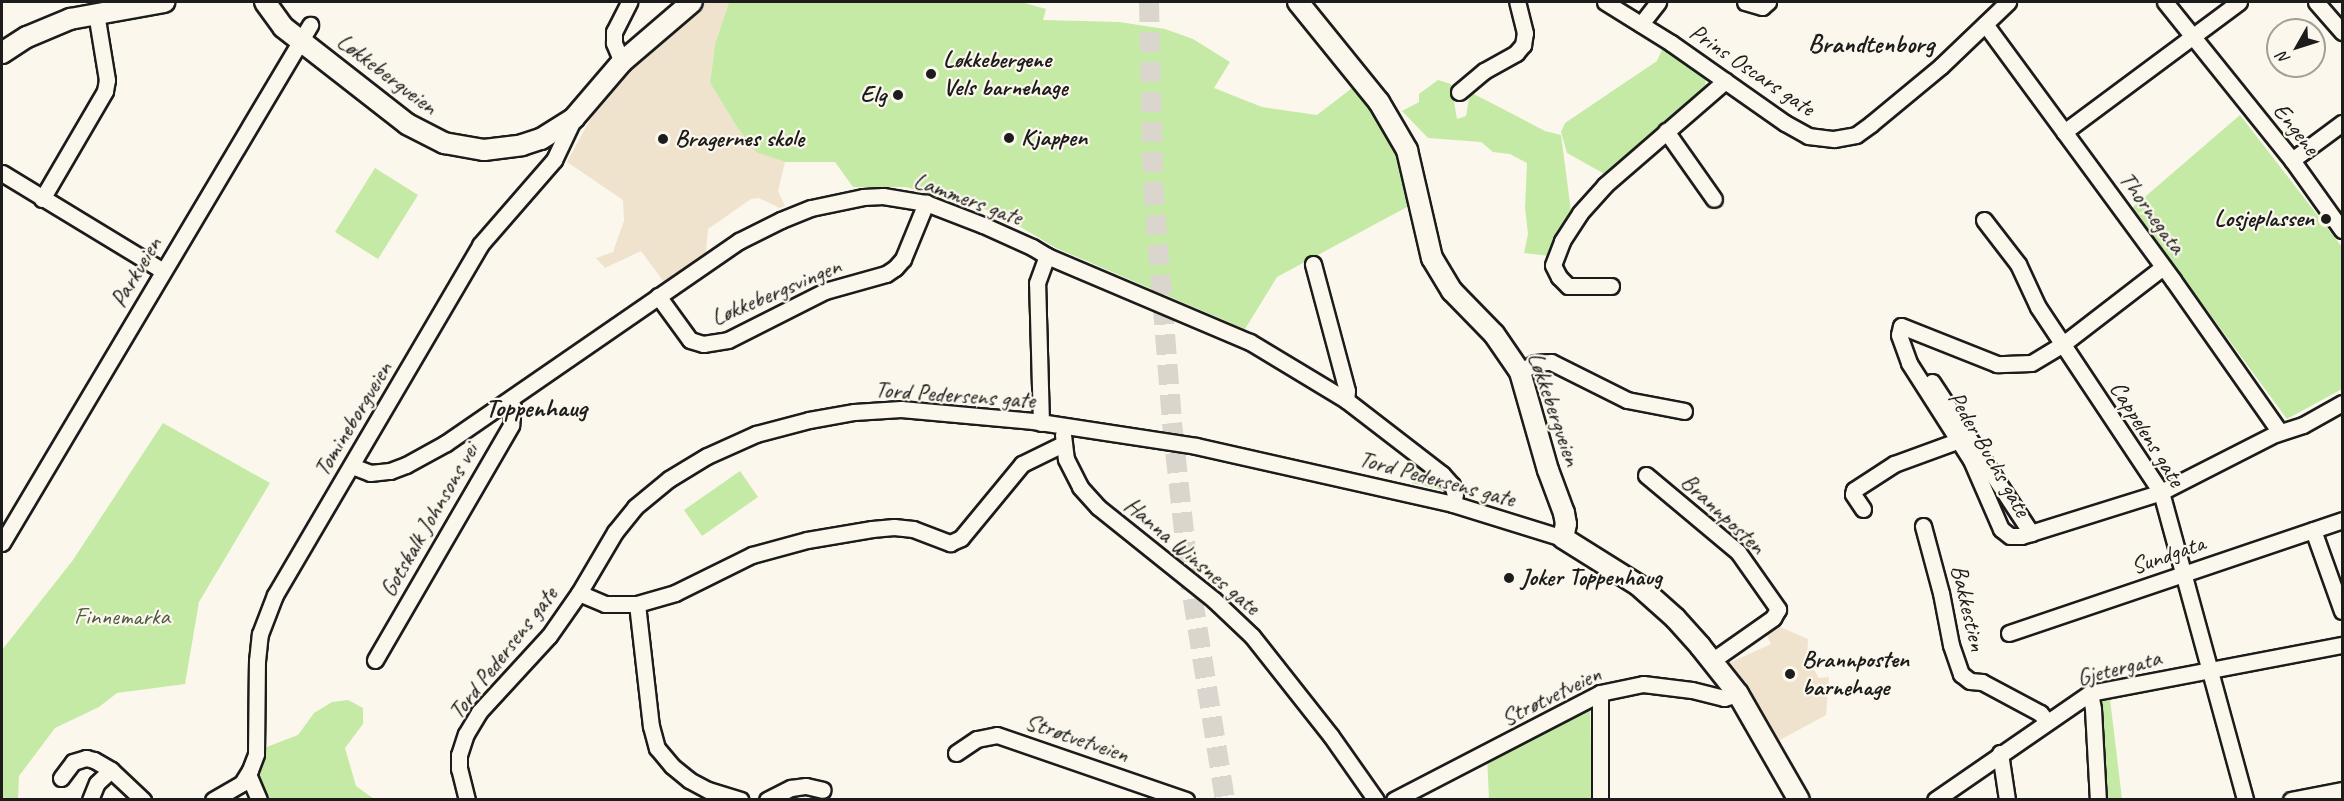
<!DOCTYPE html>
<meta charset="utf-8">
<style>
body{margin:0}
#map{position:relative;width:2344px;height:801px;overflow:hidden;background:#fbf7ec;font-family:Caveat,sans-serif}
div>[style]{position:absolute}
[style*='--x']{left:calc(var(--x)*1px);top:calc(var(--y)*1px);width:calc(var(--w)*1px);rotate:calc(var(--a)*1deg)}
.built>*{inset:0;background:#efe3ce}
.green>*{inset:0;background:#c5eaa5}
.major-tunnel>*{height:20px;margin-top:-10px;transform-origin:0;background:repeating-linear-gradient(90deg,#dad6cd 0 20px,transparent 0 30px)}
.roads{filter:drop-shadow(2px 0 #1c1c1c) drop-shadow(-2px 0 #1c1c1c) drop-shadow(0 2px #1c1c1c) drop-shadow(0 -2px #1c1c1c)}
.minor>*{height:15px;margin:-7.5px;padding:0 7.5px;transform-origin:7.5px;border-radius:7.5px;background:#fbf7ec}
.major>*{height:20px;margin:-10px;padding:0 10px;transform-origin:10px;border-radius:10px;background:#fbf7ec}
.dots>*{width:16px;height:16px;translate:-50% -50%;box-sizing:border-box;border:3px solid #fbf7ec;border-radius:50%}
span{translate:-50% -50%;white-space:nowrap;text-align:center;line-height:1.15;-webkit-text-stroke:4.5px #fbf7ec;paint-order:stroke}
.poi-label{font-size:24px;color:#1c1c1c;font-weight:700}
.left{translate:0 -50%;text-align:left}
.right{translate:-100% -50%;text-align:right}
.street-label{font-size:24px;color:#1c1c1c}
.park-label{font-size:24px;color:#4f5a45}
.neighbourhood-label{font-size:26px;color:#1c1c1c;font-weight:700}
.frame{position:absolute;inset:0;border:3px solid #1c1c1c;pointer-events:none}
.north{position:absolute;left:2266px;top:18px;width:60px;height:60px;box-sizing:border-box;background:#fbf7ec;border:2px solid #a29f99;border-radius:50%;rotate:231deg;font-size:16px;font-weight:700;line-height:24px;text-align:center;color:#1c1c1c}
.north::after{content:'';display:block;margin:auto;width:21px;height:27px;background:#1c1c1c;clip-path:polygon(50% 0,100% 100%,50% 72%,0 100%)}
</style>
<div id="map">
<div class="built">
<i style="clip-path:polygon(707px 2px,729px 2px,715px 44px,710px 83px,737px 127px,756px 151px,785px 162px,778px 191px,785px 206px,780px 208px,759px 198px,751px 199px,708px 229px,706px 252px,664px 282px,641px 251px,605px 268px,596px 258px,613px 252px,624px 221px,623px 200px,567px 162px,592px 116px,654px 44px)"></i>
<i style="clip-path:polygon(1776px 625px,1808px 639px,1807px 659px,1819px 678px,1829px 677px,1826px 715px,1778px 741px,1727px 664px,1771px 644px,1765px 631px)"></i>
</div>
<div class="green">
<i style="clip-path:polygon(729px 2px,1021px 2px,1046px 9px,1043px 20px,1119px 22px,1165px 29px,1193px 39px,1230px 62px,1214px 88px,1262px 107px,1317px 115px,1356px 85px,1390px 136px,1405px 170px,1407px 207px,1277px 277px,1245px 329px,1056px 248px,1009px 220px,973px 204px,960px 203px,906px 187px,853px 187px,835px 162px,785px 162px,756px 152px,737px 127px,710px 83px,715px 44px)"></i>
<i style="clip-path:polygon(1664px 45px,1706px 76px,1705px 90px,1608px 176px,1567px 153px,1561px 132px,1565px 123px,1657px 61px)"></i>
<i style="clip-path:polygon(1438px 80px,1451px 84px,1457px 119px,1466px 116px,1470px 92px,1545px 131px,1561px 135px,1571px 211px,1560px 229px,1550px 256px,1524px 253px,1528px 234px,1525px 208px,1527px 163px,1510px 154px,1493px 152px,1481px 142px,1428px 138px,1402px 111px,1419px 102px,1419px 94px)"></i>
<i style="clip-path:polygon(2240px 115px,2342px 247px,2342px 389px,2287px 419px,2132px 208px)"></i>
<i style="clip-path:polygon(375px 168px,418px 195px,378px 259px,335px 232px)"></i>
<i style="clip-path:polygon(163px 423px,270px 483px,199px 602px,185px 684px,117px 693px,99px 707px,55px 728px,19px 776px,18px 799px,2px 799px,2px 650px,73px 560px)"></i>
<i style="clip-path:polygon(1418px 463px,1444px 487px,1443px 490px,1412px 483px)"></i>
<i style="clip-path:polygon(740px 471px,758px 497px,702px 536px,684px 510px)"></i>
<i style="clip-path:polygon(2106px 699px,2110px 699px,2122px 799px,2108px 799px,2101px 702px)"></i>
<i style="clip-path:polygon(348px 700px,363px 708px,363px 724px,345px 748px,356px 786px,374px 799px,264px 799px,258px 787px,264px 748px,298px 735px,314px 713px,332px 702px)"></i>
<i style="clip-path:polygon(1590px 703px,1592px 799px,1489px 799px,1487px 756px)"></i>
</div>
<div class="major-tunnel">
<i style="--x:1149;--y:2;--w:183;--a:88.7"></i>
<i style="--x:1153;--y:185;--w:239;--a:85.4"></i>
<i style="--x:1172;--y:423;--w:147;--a:83.7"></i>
<i style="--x:1188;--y:569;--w:234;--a:80.9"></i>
</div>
<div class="roads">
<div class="minor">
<i style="--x:1605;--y:2;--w:78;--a:31.8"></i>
<i style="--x:1671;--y:43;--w:139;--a:35.1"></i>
<i style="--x:1785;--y:123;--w:26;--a:29"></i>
<i style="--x:1808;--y:136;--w:26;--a:7"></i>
<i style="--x:1834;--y:139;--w:22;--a:-10"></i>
<i style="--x:1856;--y:135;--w:19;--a:-36"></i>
<i style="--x:1871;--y:124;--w:91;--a:-39.6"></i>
<i style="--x:1941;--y:66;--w:93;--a:-43.7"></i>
<i style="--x:1745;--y:2;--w:18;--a:16"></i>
<i style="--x:1762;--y:7;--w:8;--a:-40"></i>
<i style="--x:2165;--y:2;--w:203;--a:51.2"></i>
<i style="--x:2292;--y:160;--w:86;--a:54.5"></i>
<i style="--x:2316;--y:2;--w:40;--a:49"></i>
<i style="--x:1641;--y:24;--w:28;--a:-52"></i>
<i style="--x:1985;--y:24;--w:318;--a:53.7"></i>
<i style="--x:2173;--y:280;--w:186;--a:54.9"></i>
<i style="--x:622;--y:62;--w:21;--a:-113"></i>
<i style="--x:614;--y:43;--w:11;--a:-90"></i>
<i style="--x:614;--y:32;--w:34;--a:-63"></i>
<i style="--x:1459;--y:92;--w:33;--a:-40"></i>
<i style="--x:1484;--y:71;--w:37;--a:-29"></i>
<i style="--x:1516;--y:53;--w:11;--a:-49"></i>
<i style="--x:1523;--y:45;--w:12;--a:-81"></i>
<i style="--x:1525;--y:33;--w:32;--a:-104"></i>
<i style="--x:1666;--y:131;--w:83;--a:54.8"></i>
<i style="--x:2064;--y:132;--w:218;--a:-36.6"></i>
<i style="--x:2292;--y:160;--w:62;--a:-36.5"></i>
<i style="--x:2;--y:173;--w:188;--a:31.3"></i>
<i style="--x:42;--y:199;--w:125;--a:-59.7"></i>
<i style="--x:105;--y:91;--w:11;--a:-80"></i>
<i style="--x:107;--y:80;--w:68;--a:-99.3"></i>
<i style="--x:1984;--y:220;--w:56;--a:52.3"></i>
<i style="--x:2018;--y:264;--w:47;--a:65.1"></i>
<i style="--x:2038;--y:307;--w:222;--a:56.4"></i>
<i style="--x:2161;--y:492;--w:319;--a:74.7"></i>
<i style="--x:1313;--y:264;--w:131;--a:75"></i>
<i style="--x:1347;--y:391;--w:9;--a:96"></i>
<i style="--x:2163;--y:267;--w:126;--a:142.4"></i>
<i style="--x:2063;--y:344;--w:37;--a:149"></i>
<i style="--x:2031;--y:363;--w:34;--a:178"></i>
<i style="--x:1997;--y:364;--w:103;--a:-158.4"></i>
<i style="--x:1901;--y:326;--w:9;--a:103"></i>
<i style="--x:1899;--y:335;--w:30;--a:70"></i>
<i style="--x:1909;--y:363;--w:115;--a:57.4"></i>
<i style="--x:1971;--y:460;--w:75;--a:66.5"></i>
<i style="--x:2001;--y:529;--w:11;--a:38"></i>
<i style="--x:2010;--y:536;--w:11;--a:0"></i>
<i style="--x:2021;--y:536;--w:147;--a:-17.4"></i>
<i style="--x:2161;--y:492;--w:128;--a:-27"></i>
<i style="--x:2275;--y:434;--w:29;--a:-18"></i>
<i style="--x:2303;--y:425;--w:45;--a:-29.4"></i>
<i style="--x:1611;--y:286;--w:43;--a:180"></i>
<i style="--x:1568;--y:286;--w:13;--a:-135"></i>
<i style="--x:1559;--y:277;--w:13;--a:-117"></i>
<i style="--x:1553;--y:265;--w:26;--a:-69"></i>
<i style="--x:1562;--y:241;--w:33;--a:-57"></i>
<i style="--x:1580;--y:213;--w:38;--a:-48"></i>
<i style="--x:1605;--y:185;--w:159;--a:-40.9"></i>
<i style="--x:658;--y:296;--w:54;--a:54"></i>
<i style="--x:690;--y:340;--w:14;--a:17"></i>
<i style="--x:703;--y:344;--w:25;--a:-9"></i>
<i style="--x:728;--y:340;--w:109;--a:-26.8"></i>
<i style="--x:825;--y:291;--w:63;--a:-15.6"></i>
<i style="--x:886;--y:274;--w:11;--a:-34"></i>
<i style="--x:895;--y:268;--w:12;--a:-48"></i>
<i style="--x:903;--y:259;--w:61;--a:-67.7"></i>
<i style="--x:1520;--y:372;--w:17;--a:-31"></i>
<i style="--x:1535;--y:363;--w:16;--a:-4"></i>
<i style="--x:1551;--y:362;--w:85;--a:26.6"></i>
<i style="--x:1627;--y:400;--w:58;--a:10.9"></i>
<i style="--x:1932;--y:382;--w:181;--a:56.7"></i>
<i style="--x:1041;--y:423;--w:140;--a:-91.6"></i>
<i style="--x:1037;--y:283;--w:29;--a:-70"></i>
<i style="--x:1063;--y:435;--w:24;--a:83"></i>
<i style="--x:1066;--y:459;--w:31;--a:63"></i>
<i style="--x:1080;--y:487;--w:27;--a:48"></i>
<i style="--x:1098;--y:507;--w:149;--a:38.7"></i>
<i style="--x:1214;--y:600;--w:52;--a:43.5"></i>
<i style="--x:1252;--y:636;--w:127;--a:51.7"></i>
<i style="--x:1331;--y:736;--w:78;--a:54.9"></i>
<i style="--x:352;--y:466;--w:19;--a:21"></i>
<i style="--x:370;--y:473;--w:20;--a:-6"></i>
<i style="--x:390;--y:471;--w:17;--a:-21"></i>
<i style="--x:406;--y:465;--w:46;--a:-28.8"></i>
<i style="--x:446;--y:443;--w:356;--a:-34.6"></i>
<i style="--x:739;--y:241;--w:47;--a:-26.6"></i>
<i style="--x:781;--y:220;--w:32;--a:-22"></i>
<i style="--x:811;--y:208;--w:53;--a:-11.9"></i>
<i style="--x:863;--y:197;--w:20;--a:-3"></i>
<i style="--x:883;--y:196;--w:44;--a:9.2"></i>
<i style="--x:926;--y:203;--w:61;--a:21.1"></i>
<i style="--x:983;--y:225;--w:54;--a:24.2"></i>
<i style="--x:1032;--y:247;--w:17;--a:31"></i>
<i style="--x:1047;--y:256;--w:220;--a:23"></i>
<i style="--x:1250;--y:342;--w:112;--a:31.1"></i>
<i style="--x:1346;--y:400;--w:121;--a:37.6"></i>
<i style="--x:1442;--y:474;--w:15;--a:48"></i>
<i style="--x:1452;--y:485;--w:9;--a:72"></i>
<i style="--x:1455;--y:494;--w:10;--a:101"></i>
<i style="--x:1646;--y:475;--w:120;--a:39.9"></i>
<i style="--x:1738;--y:552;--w:70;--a:54.9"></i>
<i style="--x:1778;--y:609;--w:10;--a:119"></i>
<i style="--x:1773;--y:618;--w:73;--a:145"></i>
<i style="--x:1863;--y:509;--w:18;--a:-124"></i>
<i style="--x:1853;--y:494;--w:4;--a:-76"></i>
<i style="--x:1854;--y:490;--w:48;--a:-33"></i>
<i style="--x:1894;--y:464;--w:67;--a:-20.1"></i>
<i style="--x:1923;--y:526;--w:69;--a:75"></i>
<i style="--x:1941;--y:593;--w:53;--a:79.1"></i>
<i style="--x:1951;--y:645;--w:31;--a:71"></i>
<i style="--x:1961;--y:674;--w:11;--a:38"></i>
<i style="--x:1970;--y:681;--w:12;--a:5"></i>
<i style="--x:1982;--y:682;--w:66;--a:28.1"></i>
<i style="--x:2040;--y:713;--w:11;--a:49"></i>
<i style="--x:2313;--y:530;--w:86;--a:70.3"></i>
<i style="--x:2;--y:543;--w:603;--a:-59.26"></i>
<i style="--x:579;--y:593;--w:28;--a:23"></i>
<i style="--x:605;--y:604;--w:32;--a:0"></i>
<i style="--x:637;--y:604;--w:40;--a:-16"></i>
<i style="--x:675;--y:593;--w:86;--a:-26.3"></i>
<i style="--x:752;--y:555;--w:57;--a:-15.3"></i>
<i style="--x:807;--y:540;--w:66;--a:-9.6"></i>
<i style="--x:872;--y:529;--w:22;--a:-5"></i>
<i style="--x:894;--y:527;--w:19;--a:6"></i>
<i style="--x:913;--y:529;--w:40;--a:21"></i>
<i style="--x:950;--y:543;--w:12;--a:-24"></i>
<i style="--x:961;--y:538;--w:96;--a:-50.5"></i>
<i style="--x:1022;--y:464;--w:46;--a:-26"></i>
<i style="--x:637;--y:604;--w:123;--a:83.5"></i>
<i style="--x:651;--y:726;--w:23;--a:75"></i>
<i style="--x:657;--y:748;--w:23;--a:50"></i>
<i style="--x:672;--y:766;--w:22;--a:39"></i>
<i style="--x:689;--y:780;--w:21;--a:28"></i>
<i style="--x:708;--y:790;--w:34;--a:17"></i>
<i style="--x:2009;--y:633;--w:352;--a:-18.7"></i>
<i style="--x:375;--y:660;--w:272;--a:-59.9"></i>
<i style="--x:511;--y:425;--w:18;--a:-84"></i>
<i style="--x:513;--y:407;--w:7;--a:-117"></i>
<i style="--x:1600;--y:693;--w:107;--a:90"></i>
<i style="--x:2090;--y:693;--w:16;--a:79"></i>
<i style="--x:2093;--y:709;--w:91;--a:86.9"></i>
<i style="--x:956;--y:753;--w:25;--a:-34"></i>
<i style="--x:977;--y:739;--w:20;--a:-11"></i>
<i style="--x:997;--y:735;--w:200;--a:19"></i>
<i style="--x:2000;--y:753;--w:48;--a:81.5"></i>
<i style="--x:248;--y:774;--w:28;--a:67"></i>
<i style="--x:61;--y:778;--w:20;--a:-53"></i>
<i style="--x:73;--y:762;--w:14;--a:-17"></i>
<i style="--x:86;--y:758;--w:8;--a:14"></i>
<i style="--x:94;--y:760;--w:20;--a:30"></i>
<i style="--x:111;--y:770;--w:44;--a:43.2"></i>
<i style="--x:90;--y:800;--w:18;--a:-68"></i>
<i style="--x:97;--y:783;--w:19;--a:-43"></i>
<i style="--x:213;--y:800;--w:34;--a:-30"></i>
<i style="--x:242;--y:783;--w:15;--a:-58"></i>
<i style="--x:250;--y:770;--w:17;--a:-69"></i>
<i style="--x:256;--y:754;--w:93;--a:-89.4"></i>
<i style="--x:257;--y:661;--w:27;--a:-84"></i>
<i style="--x:260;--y:634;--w:42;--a:-69"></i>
<i style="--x:275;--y:595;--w:406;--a:-59.6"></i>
<i style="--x:480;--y:245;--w:113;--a:-49"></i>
<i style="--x:554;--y:160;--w:47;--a:-64.5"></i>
<i style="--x:467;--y:800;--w:32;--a:-104"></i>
<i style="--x:459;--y:769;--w:14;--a:-90"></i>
<i style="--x:459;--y:755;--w:22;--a:-72"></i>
<i style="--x:466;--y:734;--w:26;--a:-59"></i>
<i style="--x:479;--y:712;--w:103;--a:-47.4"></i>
<i style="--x:549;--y:636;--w:52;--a:-55.1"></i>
<i style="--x:579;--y:593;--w:71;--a:-59.5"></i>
<i style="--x:615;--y:532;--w:32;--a:-51"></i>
<i style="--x:635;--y:507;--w:44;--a:-39.5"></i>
<i style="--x:669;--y:479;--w:44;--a:-31.2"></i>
<i style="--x:707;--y:456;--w:54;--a:-24.2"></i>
<i style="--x:756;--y:434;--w:55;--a:-14.8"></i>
<i style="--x:809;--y:420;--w:46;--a:-10.1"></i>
<i style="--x:854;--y:412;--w:47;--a:-3.7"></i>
<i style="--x:901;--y:409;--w:133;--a:5.2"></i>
<i style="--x:1033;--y:421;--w:165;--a:8.7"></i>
<i style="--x:1196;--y:446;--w:263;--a:12.7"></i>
<i style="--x:1453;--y:504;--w:115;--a:17.2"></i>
<i style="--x:767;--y:800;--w:27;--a:-27"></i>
<i style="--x:791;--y:788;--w:15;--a:-8"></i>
<i style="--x:806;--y:786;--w:17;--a:13"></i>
<i style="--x:1394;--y:800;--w:232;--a:-27.4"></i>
<i style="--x:1600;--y:693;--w:44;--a:-11.8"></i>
<i style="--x:1643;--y:684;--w:49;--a:7"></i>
<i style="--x:1692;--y:690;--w:33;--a:14"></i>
<i style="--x:1724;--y:698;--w:15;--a:-16"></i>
<i style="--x:1935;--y:800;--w:188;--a:-34.6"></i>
<i style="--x:2090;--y:693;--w:257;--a:-10.8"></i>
<i style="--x:2291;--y:800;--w:52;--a:-11.1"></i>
</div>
<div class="major">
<i style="--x:265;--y:2;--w:31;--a:54"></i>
<i style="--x:283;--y:27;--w:157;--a:38"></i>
<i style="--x:407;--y:124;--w:42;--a:27.2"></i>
<i style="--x:444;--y:143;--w:41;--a:9.9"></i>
<i style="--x:484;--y:150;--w:38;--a:-7"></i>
<i style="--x:522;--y:145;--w:20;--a:-18"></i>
<i style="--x:541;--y:139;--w:39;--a:-32"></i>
<i style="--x:574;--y:118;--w:74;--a:-49.4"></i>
<i style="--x:622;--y:62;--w:92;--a:-40.6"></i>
<i style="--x:1298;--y:2;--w:129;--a:51"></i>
<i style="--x:1379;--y:102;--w:56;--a:59.7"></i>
<i style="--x:1407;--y:150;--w:111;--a:77"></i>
<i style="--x:1432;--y:258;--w:39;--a:59"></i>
<i style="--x:1452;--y:291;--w:60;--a:45.7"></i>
<i style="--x:1494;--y:334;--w:46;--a:55.6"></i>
<i style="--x:1520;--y:372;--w:102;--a:74.1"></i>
<i style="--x:1548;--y:470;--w:46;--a:69.6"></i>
<i style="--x:1564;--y:513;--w:11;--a:80"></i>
<i style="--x:1566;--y:524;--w:14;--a:102"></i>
<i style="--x:1563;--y:538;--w:89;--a:32.1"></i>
<i style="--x:1638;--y:585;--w:50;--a:41.7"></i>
<i style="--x:1675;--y:618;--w:38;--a:48"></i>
<i style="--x:1700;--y:646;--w:61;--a:51.6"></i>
<i style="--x:1738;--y:694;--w:122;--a:60.1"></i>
<i style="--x:2;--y:53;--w:30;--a:-33"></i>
<i style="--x:27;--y:37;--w:47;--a:-22.7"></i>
<i style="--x:70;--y:19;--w:96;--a:-10.3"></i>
</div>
</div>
<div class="dots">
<i style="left:931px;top:74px;background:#1c1c1c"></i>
<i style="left:898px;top:95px;background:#1c1c1c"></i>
<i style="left:1009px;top:138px;background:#1c1c1c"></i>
<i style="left:663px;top:139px;background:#1c1c1c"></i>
<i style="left:2326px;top:219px;background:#1c1c1c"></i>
<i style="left:1509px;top:578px;background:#1c1c1c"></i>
<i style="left:1790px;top:674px;background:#1c1c1c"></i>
</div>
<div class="poi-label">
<span class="left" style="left:943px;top:74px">Løkkebergene<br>Vels barnehage</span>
<span class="right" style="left:886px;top:95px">Elg</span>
<span class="left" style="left:1021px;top:138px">Kjappen</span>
<span class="left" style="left:675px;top:139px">Bragernes skole</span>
<span class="right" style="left:2314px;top:219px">Losjeplassen</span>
<span class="left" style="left:1521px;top:578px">Joker Toppenhaug</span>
<span class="left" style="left:1802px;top:674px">Brannposten<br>barnehage</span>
</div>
<div class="street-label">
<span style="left:1752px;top:70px;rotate:34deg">Prins Oscars gate</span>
<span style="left:387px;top:74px;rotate:37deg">Løkkebergveien</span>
<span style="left:2296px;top:129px;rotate:52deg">Engene</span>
<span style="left:968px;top:199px;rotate:20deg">Lammers gate</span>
<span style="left:2152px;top:213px;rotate:54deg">Thornegata</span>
<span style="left:136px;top:272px;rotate:-59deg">Parkveien</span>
<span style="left:776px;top:292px;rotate:-23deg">Løkkebergsvingen</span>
<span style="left:955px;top:395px;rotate:4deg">Tord Pedersens gate</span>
<span style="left:1554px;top:409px;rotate:71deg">Løkkebergveien</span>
<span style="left:353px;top:419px;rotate:-59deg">Tomineborgveien</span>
<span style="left:2147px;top:434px;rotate:58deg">Cappelens gate</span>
<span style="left:1989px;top:454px;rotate:60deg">Peder Buchs gate</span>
<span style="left:1437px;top:479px;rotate:15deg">Tord Pedersens gate</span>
<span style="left:1723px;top:514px;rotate:43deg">Brannposten</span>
<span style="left:429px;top:520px;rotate:-60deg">Gotskalk Johnsons vei</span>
<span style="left:2168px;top:555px;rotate:-19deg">Sundgata</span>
<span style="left:1192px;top:556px;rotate:40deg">Hanna Winsnes gate</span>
<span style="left:1968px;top:608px;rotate:77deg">Bakkestien</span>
<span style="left:503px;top:653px;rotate:-52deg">Tord Pedersens gate</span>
<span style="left:2119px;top:668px;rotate:-14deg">Gjetergata</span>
<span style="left:1551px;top:696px;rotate:-26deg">Strøtvetveien</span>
<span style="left:1077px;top:738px;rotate:19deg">Strøtvetveien</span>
</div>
<div class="park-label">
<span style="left:122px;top:617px">Finnemarka</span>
</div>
<div class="neighbourhood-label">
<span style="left:1871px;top:44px">Brandtenborg</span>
<span style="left:536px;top:408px">Toppenhaug</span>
</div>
<div class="frame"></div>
<div class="north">N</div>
</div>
